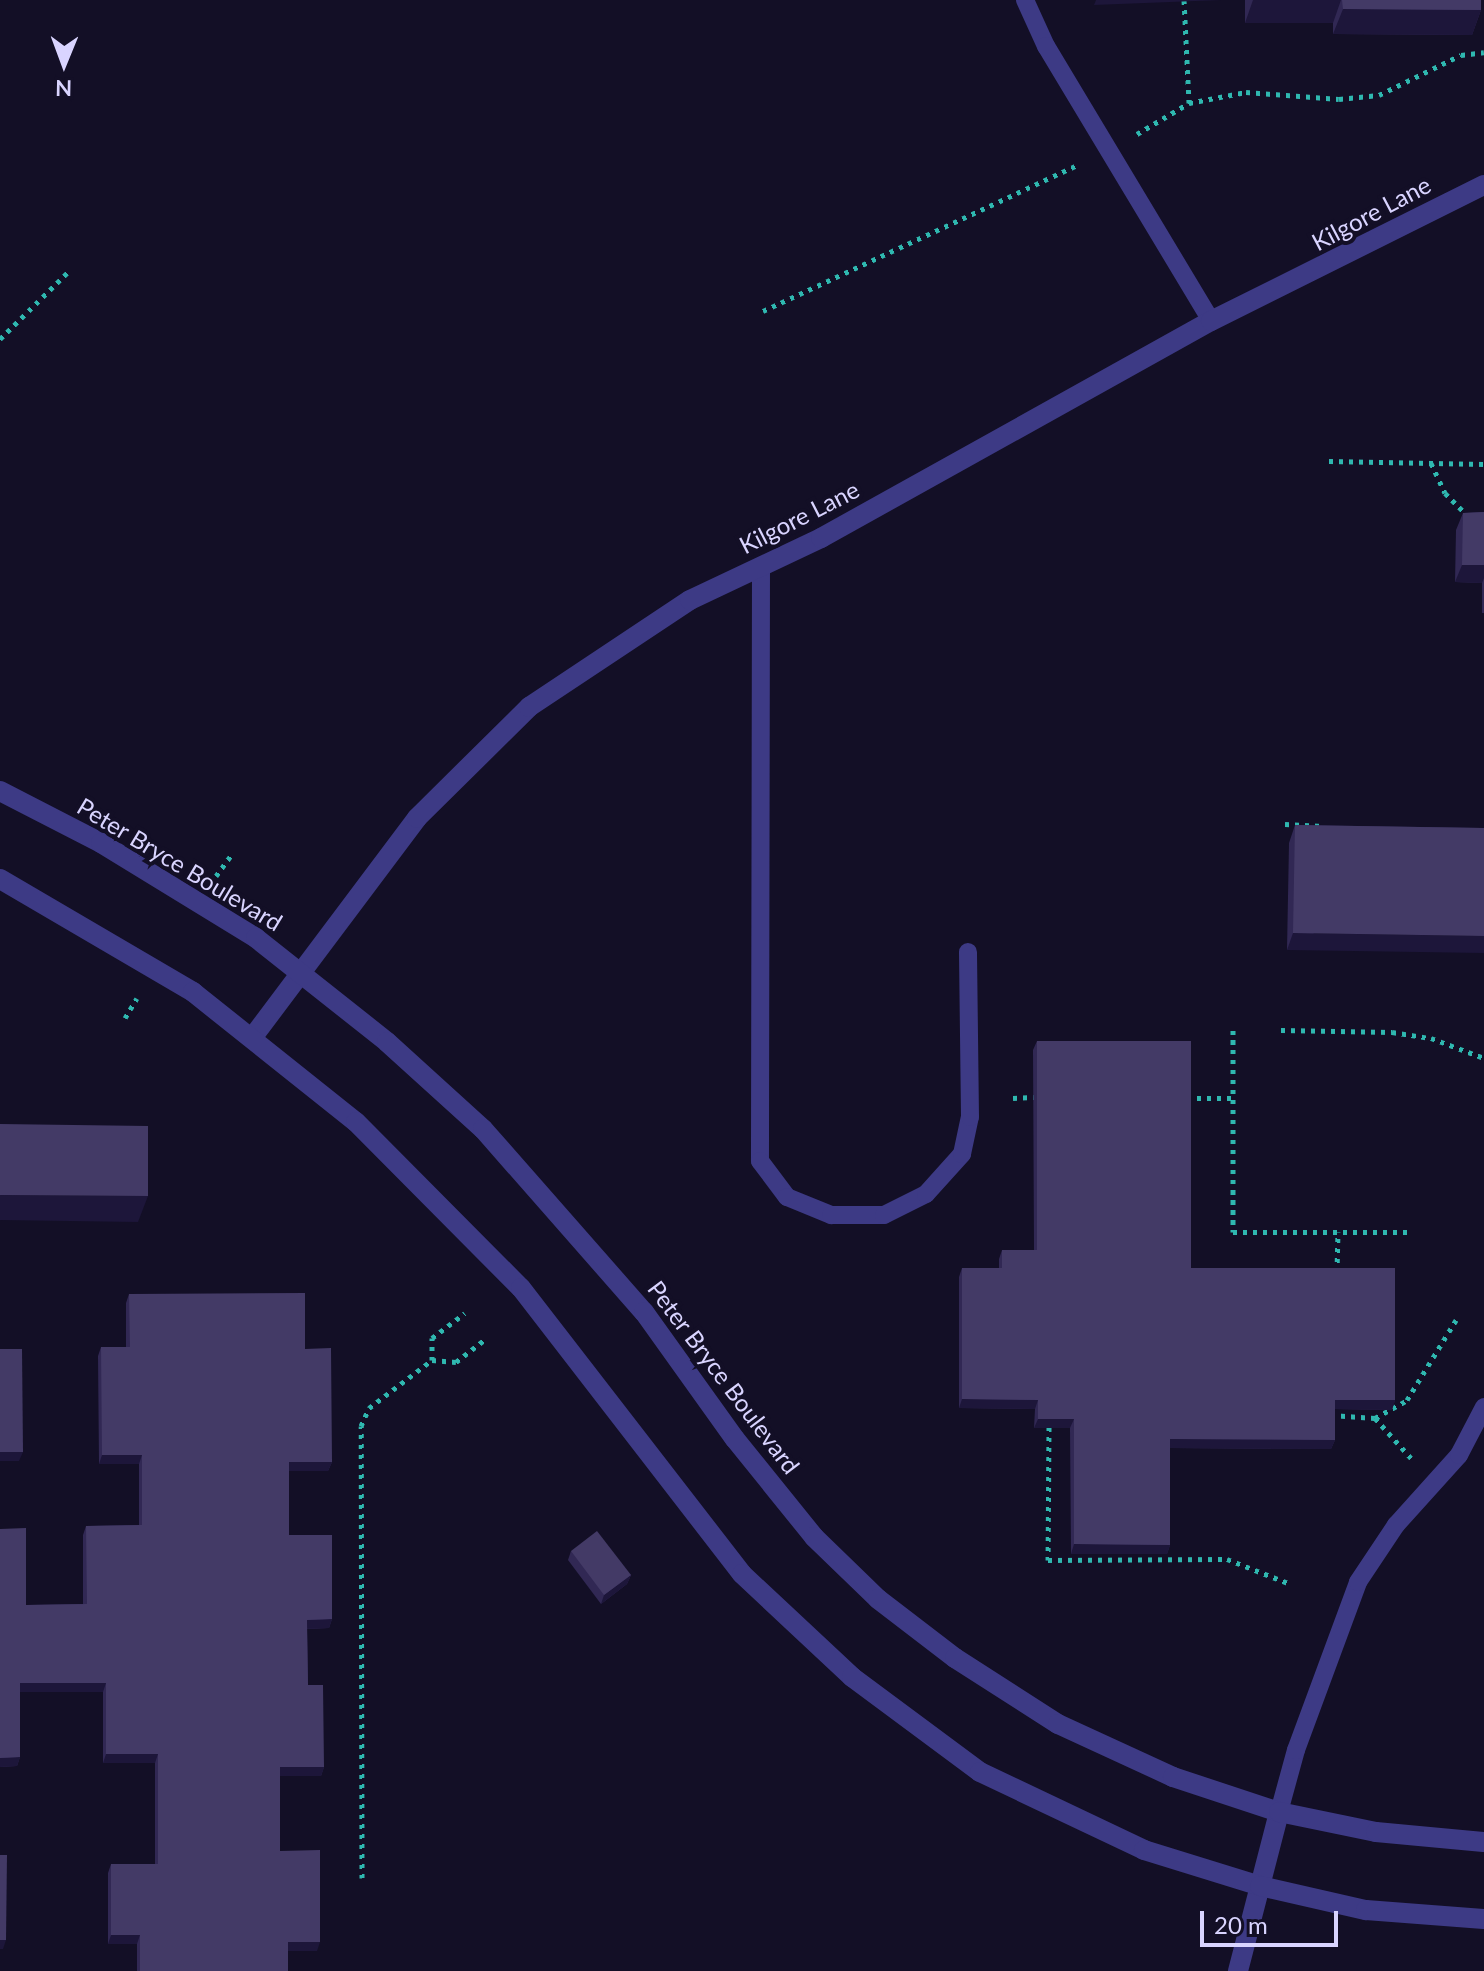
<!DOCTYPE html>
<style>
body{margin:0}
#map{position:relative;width:1484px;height:1971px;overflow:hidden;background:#130f26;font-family:Lato,sans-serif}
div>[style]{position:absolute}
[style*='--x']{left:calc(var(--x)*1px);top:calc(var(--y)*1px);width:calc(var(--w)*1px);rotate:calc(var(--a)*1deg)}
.path>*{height:5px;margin-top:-2.5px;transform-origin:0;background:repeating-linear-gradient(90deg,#2fb8b0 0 4px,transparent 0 10px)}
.service>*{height:18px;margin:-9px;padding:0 9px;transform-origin:9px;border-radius:9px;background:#3d3a85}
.minor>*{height:20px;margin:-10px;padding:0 10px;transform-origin:10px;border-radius:10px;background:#3d3a85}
.tertiary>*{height:20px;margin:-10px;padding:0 10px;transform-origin:10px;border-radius:10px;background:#3d3a85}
.wall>*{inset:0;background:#312854}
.shaded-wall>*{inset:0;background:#1d163a}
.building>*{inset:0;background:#433a66}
span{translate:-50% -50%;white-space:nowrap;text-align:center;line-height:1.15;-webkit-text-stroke:8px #130f26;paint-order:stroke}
.street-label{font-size:24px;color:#d9d4ff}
.north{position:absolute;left:24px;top:24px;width:80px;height:80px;-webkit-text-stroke:6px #130f26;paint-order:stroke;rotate:181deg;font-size:22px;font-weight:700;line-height:32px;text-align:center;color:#d9d4ff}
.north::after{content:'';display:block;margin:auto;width:28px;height:36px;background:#d9d4ff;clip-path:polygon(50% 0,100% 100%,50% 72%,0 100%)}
.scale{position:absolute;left:1200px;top:1911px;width:138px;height:36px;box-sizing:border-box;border:4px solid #d9d4ff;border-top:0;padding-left:10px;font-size:24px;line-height:28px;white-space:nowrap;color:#d9d4ff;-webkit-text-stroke:6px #130f26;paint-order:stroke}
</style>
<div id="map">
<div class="path">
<i style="--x:1184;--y:0;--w:103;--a:87.2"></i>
<i style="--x:1137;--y:134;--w:61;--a:-30.8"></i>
<i style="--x:1189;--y:103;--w:58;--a:-10.9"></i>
<i style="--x:1246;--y:92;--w:93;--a:4.3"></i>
<i style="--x:1339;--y:99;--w:40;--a:-5.7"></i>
<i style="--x:1379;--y:95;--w:91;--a:-26"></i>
<i style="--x:1461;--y:55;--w:23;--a:-7"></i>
<i style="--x:763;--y:311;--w:349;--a:-24.9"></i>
<i style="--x:0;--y:339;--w:98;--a:-44.6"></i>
<i style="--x:1329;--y:461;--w:155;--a:1.1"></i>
<i style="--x:1431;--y:463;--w:33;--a:65"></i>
<i style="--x:1445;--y:493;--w:34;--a:45"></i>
<i style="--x:1285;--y:824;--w:38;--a:3"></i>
<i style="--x:216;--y:876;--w:27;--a:-54"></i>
<i style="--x:125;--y:1018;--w:23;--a:-59"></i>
<i style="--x:1233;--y:1030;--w:202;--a:90"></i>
<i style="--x:1233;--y:1232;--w:176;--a:0"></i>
<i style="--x:1281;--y:1030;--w:111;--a:1"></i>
<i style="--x:1392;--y:1032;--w:39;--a:9"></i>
<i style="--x:1431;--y:1038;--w:57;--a:20.7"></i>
<i style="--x:1013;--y:1098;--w:21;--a:-3"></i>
<i style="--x:1187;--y:1098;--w:46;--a:0"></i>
<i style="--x:1337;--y:1272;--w:40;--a:-88.6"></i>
<i style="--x:432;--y:1360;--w:22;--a:-90"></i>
<i style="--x:432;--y:1338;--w:41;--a:-37.1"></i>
<i style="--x:1331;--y:1415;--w:44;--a:3.9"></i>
<i style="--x:1375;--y:1418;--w:54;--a:48"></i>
<i style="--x:1375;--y:1418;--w:37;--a:-29"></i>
<i style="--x:1407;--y:1400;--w:94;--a:-58.5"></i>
<i style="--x:1049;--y:1427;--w:133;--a:90.4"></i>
<i style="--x:1048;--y:1560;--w:179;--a:-0.3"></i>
<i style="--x:1227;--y:1559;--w:66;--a:21.5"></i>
<i style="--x:362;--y:1878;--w:452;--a:-90.1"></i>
<i style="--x:361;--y:1426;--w:20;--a:-66"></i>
<i style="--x:369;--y:1408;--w:79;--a:-37.3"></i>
<i style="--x:432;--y:1360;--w:24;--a:5"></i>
<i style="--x:456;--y:1362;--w:39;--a:-38"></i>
</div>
<div class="service">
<i style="--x:1025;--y:0;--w:51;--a:65.5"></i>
<i style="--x:1046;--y:46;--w:321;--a:59"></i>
<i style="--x:761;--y:566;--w:595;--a:90.1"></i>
<i style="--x:760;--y:1161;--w:45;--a:53.1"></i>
<i style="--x:787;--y:1197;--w:48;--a:22.2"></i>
<i style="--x:831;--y:1215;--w:53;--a:0"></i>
<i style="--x:884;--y:1215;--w:47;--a:-26.6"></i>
<i style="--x:926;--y:1194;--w:54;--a:-48"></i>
<i style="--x:962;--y:1154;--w:38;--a:-78"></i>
<i style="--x:970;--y:1117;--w:165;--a:-90.7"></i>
<i style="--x:1279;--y:1812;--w:64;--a:-74.7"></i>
<i style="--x:1296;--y:1750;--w:179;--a:-69.7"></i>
<i style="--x:1358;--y:1582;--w:69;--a:-56.3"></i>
<i style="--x:1396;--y:1525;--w:94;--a:-48"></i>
<i style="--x:1459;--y:1455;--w:54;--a:-62.5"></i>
</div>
<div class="minor">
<i style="--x:252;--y:1038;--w:275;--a:-53.1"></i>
<i style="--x:417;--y:818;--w:158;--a:-44.7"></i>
<i style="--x:529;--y:707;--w:193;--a:-33.6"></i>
<i style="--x:690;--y:600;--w:145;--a:-25.3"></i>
<i style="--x:821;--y:538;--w:446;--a:-29.1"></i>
<i style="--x:1211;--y:321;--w:305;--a:-26.5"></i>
<i style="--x:1238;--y:1971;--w:164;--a:-75.5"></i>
</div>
<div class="tertiary">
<i style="--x:0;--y:791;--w:114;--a:27.2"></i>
<i style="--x:101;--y:843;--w:182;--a:31.5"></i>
<i style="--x:256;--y:938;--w:167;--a:38.4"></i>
<i style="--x:387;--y:1042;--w:130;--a:42.2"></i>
<i style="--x:483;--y:1129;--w:244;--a:48.7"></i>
<i style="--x:644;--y:1312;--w:156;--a:54.4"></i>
<i style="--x:735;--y:1439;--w:126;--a:51.1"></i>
<i style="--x:814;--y:1537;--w:89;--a:44.1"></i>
<i style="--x:878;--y:1599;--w:97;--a:37.5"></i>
<i style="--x:955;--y:1658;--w:122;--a:32.7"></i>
<i style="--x:1058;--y:1724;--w:127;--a:24.7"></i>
<i style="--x:1173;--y:1777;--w:112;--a:18.3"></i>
<i style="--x:1279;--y:1812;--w:99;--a:11.7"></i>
<i style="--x:1376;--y:1832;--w:108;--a:5.3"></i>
<i style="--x:0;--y:879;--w:224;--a:30.3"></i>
<i style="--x:193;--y:992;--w:208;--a:38.6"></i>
<i style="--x:356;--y:1122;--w:234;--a:45.2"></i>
<i style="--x:521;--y:1288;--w:361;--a:52.3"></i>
<i style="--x:742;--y:1574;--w:151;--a:43.1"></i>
<i style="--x:852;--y:1677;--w:159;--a:36.6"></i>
<i style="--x:980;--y:1772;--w:182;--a:25.4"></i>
<i style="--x:1144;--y:1850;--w:121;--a:17.2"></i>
<i style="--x:1260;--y:1886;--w:109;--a:12.8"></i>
<i style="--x:1366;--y:1910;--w:118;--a:4.4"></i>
</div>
<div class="wall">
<i style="clip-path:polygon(1245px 0,1481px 0,1481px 10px,1472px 35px,1333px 34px,1333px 23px,1245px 23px)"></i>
<i style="clip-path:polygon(1484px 503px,1484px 613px,1482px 613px,1482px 583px,1455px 582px,1456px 530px,1463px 513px,1484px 512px)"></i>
<i style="clip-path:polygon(1295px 825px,1484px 828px,1287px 950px,1289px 843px)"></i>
<i style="clip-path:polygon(1037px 1041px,1191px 1268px,1395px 1400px,1392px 1410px,1335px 1409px,1335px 1440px,1331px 1449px,1170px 1448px,1170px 1545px,1167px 1554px,1071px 1554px,1070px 1428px,1034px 1428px,1035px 1409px,959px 1408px,959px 1277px,962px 1268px,999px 1268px,999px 1259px,1002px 1250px,1034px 1250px,1033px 1050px)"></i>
<i style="clip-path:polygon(129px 1294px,305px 1349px,332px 1462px,328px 1471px,289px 1471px,289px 1535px,332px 1619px,329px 1628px,307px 1629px,308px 1685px,324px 1767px,321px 1776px,280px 1776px,280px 1851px,317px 1951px,288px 1951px,288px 1971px,137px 1971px,137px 1944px,108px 1944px,108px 1873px,111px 1864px,155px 1864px,155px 1763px,103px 1763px,103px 1692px,20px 1692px,20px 1757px,17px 1766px,0 1767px,0 1529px,26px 1605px,83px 1604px,83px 1535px,86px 1526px,139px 1525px,139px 1464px,99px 1464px,98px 1356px,101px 1347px,126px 1347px,126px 1303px)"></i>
<i style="clip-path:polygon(571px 1551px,631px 1575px,627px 1584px,601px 1604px,568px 1560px)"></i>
</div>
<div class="shaded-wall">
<i style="clip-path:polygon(1096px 0,1221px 0,1094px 5px)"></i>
<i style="clip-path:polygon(1253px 0,1341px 0,1333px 23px,1245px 23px)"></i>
<i style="clip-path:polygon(1343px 9px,1481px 10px,1472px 35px,1333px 34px)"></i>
<i style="clip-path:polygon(1462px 565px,1484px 565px,1484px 578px,1482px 583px,1455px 582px)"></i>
<i style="clip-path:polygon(1293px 933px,1484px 936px,1484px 953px,1287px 950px)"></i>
<i style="clip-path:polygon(0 1195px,148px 1196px,138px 1222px,0 1220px)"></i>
<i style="clip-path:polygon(962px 1399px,1038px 1400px,1035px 1409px,959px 1408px)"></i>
<i style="clip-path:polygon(1335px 1400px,1395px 1400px,1392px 1410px,1331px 1409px)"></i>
<i style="clip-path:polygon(1038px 1419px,1074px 1419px,1070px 1428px,1034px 1428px)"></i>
<i style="clip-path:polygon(1170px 1439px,1335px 1440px,1331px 1449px,1167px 1448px)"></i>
<i style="clip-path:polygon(0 1452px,23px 1452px,19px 1461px,0 1461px)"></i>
<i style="clip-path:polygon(102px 1455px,142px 1455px,139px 1464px,99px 1464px)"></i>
<i style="clip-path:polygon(289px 1462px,332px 1462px,328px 1471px,285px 1471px)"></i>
<i style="clip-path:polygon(1074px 1544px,1170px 1545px,1167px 1554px,1071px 1554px)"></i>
<i style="clip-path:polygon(631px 1575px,627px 1584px,601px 1604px,604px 1595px)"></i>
<i style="clip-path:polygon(332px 1619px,329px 1628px,304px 1629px,307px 1620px)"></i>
<i style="clip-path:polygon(20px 1683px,106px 1683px,103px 1692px,17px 1692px)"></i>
<i style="clip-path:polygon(106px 1754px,158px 1754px,155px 1763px,103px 1763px)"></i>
<i style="clip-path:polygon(20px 1757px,17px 1766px,0 1767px,0 1758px)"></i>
<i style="clip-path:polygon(280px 1767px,324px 1767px,321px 1776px,276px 1776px)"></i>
<i style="clip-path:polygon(111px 1935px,140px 1935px,137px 1944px,108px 1944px)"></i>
<i style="clip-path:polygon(0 1940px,6px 1940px,3px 1949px,0 1949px)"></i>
<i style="clip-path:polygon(288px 1942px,320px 1942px,317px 1951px,285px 1951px)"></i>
</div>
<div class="building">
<i style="clip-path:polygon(1342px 0,1481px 0,1481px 10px,1343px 9px)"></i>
<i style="clip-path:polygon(1484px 512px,1484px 565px,1462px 565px,1463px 513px)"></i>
<i style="clip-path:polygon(1295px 825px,1484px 828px,1484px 936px,1293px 933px)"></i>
<i style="clip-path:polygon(1037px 1041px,1191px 1041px,1191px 1268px,1395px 1268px,1395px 1400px,1335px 1400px,1335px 1440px,1170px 1439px,1170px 1545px,1074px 1544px,1074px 1419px,1038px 1419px,1038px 1400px,962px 1399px,962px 1268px,1002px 1268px,1002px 1250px,1037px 1250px)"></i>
<i style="clip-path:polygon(0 1124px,148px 1126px,148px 1196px,0 1195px)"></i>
<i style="clip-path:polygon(305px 1293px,305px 1349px,331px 1348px,332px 1462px,289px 1462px,289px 1535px,332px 1535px,332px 1619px,307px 1620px,308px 1685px,323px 1685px,324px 1767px,280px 1767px,280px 1851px,320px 1850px,320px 1942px,288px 1942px,288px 1971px,140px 1971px,140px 1935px,111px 1935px,111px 1864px,158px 1864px,158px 1754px,106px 1754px,106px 1683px,20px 1683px,20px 1757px,0 1758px,0 1529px,26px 1528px,26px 1605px,87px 1604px,86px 1526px,142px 1525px,142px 1455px,102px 1455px,101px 1347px,130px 1347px,129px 1294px)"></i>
<i style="clip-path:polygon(0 1349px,22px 1349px,23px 1452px,0 1452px)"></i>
<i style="clip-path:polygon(597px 1531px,631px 1575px,604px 1595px,571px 1551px)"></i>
<i style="clip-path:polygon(0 1855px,7px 1855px,6px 1940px,0 1940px)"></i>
</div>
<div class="street-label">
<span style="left:1371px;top:213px;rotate:-28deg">Kilgore Lane</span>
<span style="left:799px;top:517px;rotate:-27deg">Kilgore Lane</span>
<span style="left:180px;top:864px;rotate:31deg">Peter Bryce Boulevard</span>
<span style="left:724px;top:1377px;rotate:53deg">Peter Bryce Boulevard</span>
</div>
<div class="north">N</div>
<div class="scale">20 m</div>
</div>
